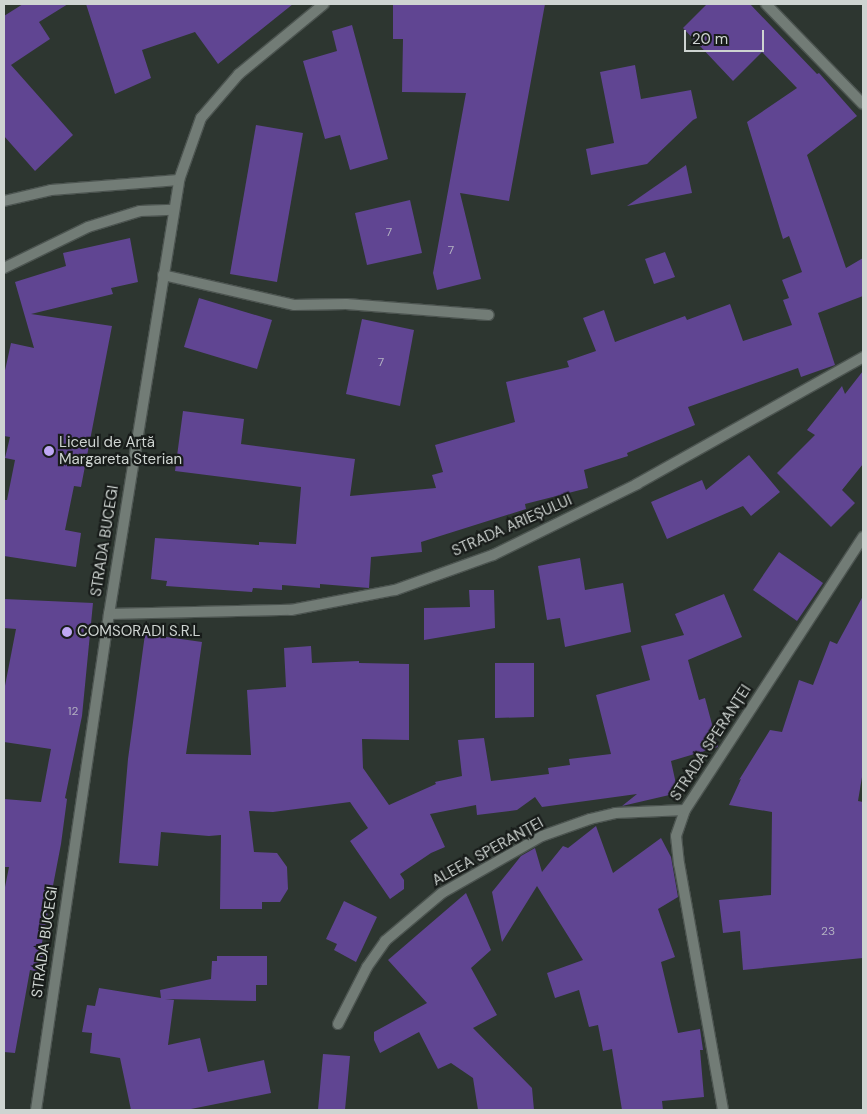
<!DOCTYPE html>
<meta charset="utf-8">
<style>
body{margin:0}
#map{position:relative;width:867px;height:1114px;overflow:hidden;background:#2d3630;font-family:"DM Sans",sans-serif}
div>[style]{position:absolute}
[style*='--x']{left:calc(var(--x)*1px);top:calc(var(--y)*1px);width:calc(var(--w)*1px);rotate:calc(var(--a)*1deg)}
.building>*{inset:0;background:#604592}
.roads{filter:drop-shadow(1px 0 #4c5450) drop-shadow(-1px 0 #4c5450) drop-shadow(0 1px #4c5450) drop-shadow(0 -1px #4c5450)}
.lane>*{height:10px;margin:-5px;padding:0 5px;transform-origin:5px;border-radius:5px;background:#727c76}
.street>*{height:10px;margin:-5px;padding:0 5px;transform-origin:5px;border-radius:5px;background:#727c76}
.dots>*{width:14px;height:14px;translate:-50% -50%;box-sizing:border-box;border:2px solid #181c1a;border-radius:50%}
span{translate:-50% -50%;white-space:nowrap;text-align:center;line-height:1.15;-webkit-text-stroke:4.5px #181c1a;paint-order:stroke}
.number-label{font-size:12px;color:#b2b0c1}
.number-label span{-webkit-text-stroke-width:0}
.poi-label{font-size:15px;color:#ced4d1}
.left{translate:0 -50%;text-align:left}
.street-label{font-size:15px;color:#ced4d1}
.frame{position:absolute;inset:0;border:5px solid #ced4d1;pointer-events:none}
.scale{position:absolute;left:684px;top:30px;width:80px;height:22px;box-sizing:border-box;border:2px solid #ced4d1;border-top:0;padding-left:6px;font-size:15px;line-height:18px;white-space:nowrap;color:#ced4d1;-webkit-text-stroke:4px #181c1a;paint-order:stroke}
</style>
<div id="map">
<div class="building">
<i style="clip-path:polygon(23px 4px,68px 4px,39px 22px,50px 39px,11px 65px,73px 135px,35px 171px,4px 136px,4px 16px)"></i>
<i style="clip-path:polygon(86px 4px,293px 4px,218px 64px,195px 32px,142px 50px,151px 78px,115px 94px)"></i>
<i style="clip-path:polygon(393px 4px,545px 4px,509px 201px,460px 193px,481px 279px,437px 290px,433px 273px,466px 93px,402px 92px,403px 39px,393px 39px)"></i>
<i style="clip-path:polygon(707px 4px,750px 4px,817px 74px,819px 73px,857px 116px,807px 155px,846px 268px,863px 258px,863px 296px,818px 313px,835px 365px,801px 377px,798px 368px,688px 407px,695px 425px,627px 453px,628px 456px,584px 470px,588px 488px,525px 504px,526px 509px,421px 542px,422px 552px,371px 557px,369px 588px,320px 584px,320px 588px,282px 585px,282px 590px,253px 588px,252px 592px,166px 586px,167px 581px,151px 579px,155px 538px,259px 545px,259px 542px,296px 544px,301px 487px,175px 471px,183px 411px,244px 419px,241px 444px,355px 459px,350px 496px,436px 488px,432px 475px,443px 472px,435px 445px,515px 422px,506px 382px,569px 367px,567px 361px,596px 351px,583px 318px,604px 310px,615px 342px,685px 316px,687px 320px,730px 304px,743px 341px,792px 325px,783px 300px,789px 298px,782px 280px,802px 272px,789px 236px,783px 239px,747px 122px,797px 88px,762px 52px,733px 81px,683px 28px)"></i>
<i style="clip-path:polygon(352px 25px,388px 159px,350px 170px,340px 135px,325px 139px,303px 61px,337px 51px,332px 31px)"></i>
<i style="clip-path:polygon(635px 65px,641px 99px,691px 90px,697px 118px,693px 120px,647px 164px,591px 175px,586px 149px,614px 143px,600px 72px)"></i>
<i style="clip-path:polygon(256px 125px,303px 133px,277px 282px,230px 274px)"></i>
<i style="clip-path:polygon(686px 165px,692px 193px,627px 206px)"></i>
<i style="clip-path:polygon(410px 200px,422px 253px,367px 265px,355px 213px)"></i>
<i style="clip-path:polygon(130px 238px,138px 282px,111px 288px,113px 294px,31px 314px,112px 326px,81px 487px,74px 486px,65px 530px,81px 533px,76px 567px,4px 556px,4px 500px,7px 500px,15px 460px,5px 458px,10px 437px,4px 436px,4px 375px,11px 343px,34px 348px,15px 282px,66px 266px,63px 253px)"></i>
<i style="clip-path:polygon(665px 252px,675px 277px,654px 284px,645px 259px)"></i>
<i style="clip-path:polygon(199px 298px,272px 320px,257px 369px,184px 347px)"></i>
<i style="clip-path:polygon(362px 319px,414px 330px,400px 406px,346px 394px)"></i>
<i style="clip-path:polygon(863px 371px,863px 464px,842px 490px,855px 503px,831px 527px,777px 473px,815px 435px,807px 430px,842px 386px,845px 394px)"></i>
<i style="clip-path:polygon(749px 455px,780px 492px,751px 516px,743px 506px,667px 539px,651px 502px,702px 480px,706px 490px)"></i>
<i style="clip-path:polygon(779px 552px,823px 583px,797px 621px,753px 590px)"></i>
<i style="clip-path:polygon(580px 558px,585px 590px,623px 583px,631px 632px,565px 647px,560px 618px,547px 620px,538px 566px)"></i>
<i style="clip-path:polygon(469px 590px,494px 590px,495px 628px,424px 640px,424px 608px,470px 607px)"></i>
<i style="clip-path:polygon(724px 594px,742px 637px,688px 660px,699px 700px,705px 698px,718px 747px,671px 761px,678px 793px,622px 806px,637px 794px,542px 807px,535px 797px,517px 810px,477px 815px,476px 805px,430px 814px,445px 847px,431px 853px,400px 874px,404px 880px,404px 889px,390px 899px,350px 841px,368px 828px,350px 802px,273px 812px,249px 811px,254px 852px,277px 853px,287px 867px,288px 889px,280px 902px,262px 902px,262px 909px,220px 909px,221px 835px,209px 836px,161px 832px,158px 866px,119px 863px,128px 759px,145px 634px,202px 642px,186px 754px,251px 755px,247px 690px,286px 687px,284px 648px,311px 646px,312px 663px,359px 661px,359px 663px,409px 664px,409px 740px,362px 739px,363px 768px,389px 805px,436px 784px,435px 782px,462px 776px,458px 740px,484px 738px,491px 781px,549px 774px,548px 768px,570px 765px,569px 759px,611px 754px,596px 695px,650px 680px,641px 646px,684px 635px,675px 614px)"></i>
<i style="clip-path:polygon(863px 596px,863px 771px,858px 801px,863px 802px,863px 958px,743px 970px,740px 931px,723px 933px,719px 900px,771px 895px,772px 812px,729px 805px,741px 779px,739px 780px,770px 730px,782px 732px,799px 680px,813px 685px,830px 641px,837px 644px)"></i>
<i style="clip-path:polygon(4px 599px,93px 603px,82px 716px,65px 798px,67px 799px,61px 844px,41px 948px,44px 949px,40px 972px,30px 970px,15px 1053px,4px 1052px,4px 892px,9px 867px,4px 867px,4px 799px,41px 802px,51px 749px,4px 742px,4px 691px,16px 629px,4px 628px)"></i>
<i style="clip-path:polygon(495px 663px,534px 663px,534px 717px,495px 718px)"></i>
<i style="clip-path:polygon(596px 826px,613px 873px,661px 838px,671px 857px,678px 897px,658px 909px,675px 957px,661px 962px,678px 1033px,700px 1029px,703px 1050px,700px 1050px,704px 1097px,662px 1101px,663px 1110px,622px 1110px,612px 1049px,603px 1051px,598px 1025px,589px 1027px,579px 990px,555px 998px,547px 973px,583px 960px,537px 886px,502px 942px,492px 892px,521px 856px,535px 848px,542px 872px,563px 846px,568px 848px)"></i>
<i style="clip-path:polygon(466px 893px,491px 950px,471px 968px,497px 1015px,473px 1028px,532px 1088px,534px 1110px,478px 1110px,473px 1078px,451px 1063px,438px 1069px,419px 1032px,380px 1053px,374px 1040px,374px 1032px,427px 1003px,388px 960px)"></i>
<i style="clip-path:polygon(344px 901px,377px 917px,356px 962px,334px 950px,337px 944px,326px 939px)"></i>
<i style="clip-path:polygon(217px 956px,267px 956px,267px 985px,256px 985px,256px 1001px,165px 999px,174px 1000px,168px 1045px,200px 1038px,208px 1072px,264px 1060px,271px 1093px,186px 1110px,131px 1110px,120px 1058px,90px 1053px,92px 1033px,82px 1032px,87px 1005px,95px 1006px,99px 988px,161px 998px,160px 990px,211px 979px,212px 961px,217px 961px)"></i>
<i style="clip-path:polygon(323px 1054px,350px 1056px,345px 1110px,318px 1110px)"></i>
</div>
<div class="roads">
<div class="lane">
<i style="--x:163;--y:275;--w:134;--a:12.9"></i>
<i style="--x:294;--y:305;--w:52;--a:-1.1"></i>
<i style="--x:346;--y:304;--w:143;--a:4.4"></i>
</div>
<div class="street">
<i style="--x:766;--y:4;--w:139;--a:45.9"></i>
<i style="--x:4;--y:201;--w:48;--a:-13.2"></i>
<i style="--x:51;--y:190;--w:128;--a:-4.5"></i>
<i style="--x:4;--y:268;--w:93;--a:-26"></i>
<i style="--x:88;--y:227;--w:54;--a:-17.1"></i>
<i style="--x:140;--y:211;--w:33;--a:-2"></i>
<i style="--x:109;--y:614;--w:182;--a:-1.3"></i>
<i style="--x:291;--y:610;--w:106;--a:-10.9"></i>
<i style="--x:395;--y:590;--w:104;--a:-19.7"></i>
<i style="--x:493;--y:555;--w:161;--a:-26.2"></i>
<i style="--x:637;--y:484;--w:259;--a:-29.3"></i>
<i style="--x:338;--y:1024;--w:64;--a:-63"></i>
<i style="--x:367;--y:967;--w:32;--a:-55"></i>
<i style="--x:385;--y:941;--w:75;--a:-40.1"></i>
<i style="--x:442;--y:893;--w:115;--a:-29.7"></i>
<i style="--x:542;--y:836;--w:51;--a:-19.5"></i>
<i style="--x:590;--y:819;--w:26;--a:-13"></i>
<i style="--x:615;--y:813;--w:70;--a:-2.5"></i>
<i style="--x:36;--y:1110;--w:501;--a:-81.63"></i>
<i style="--x:109;--y:614;--w:440;--a:-80.8"></i>
<i style="--x:179;--y:180;--w:66;--a:-70.5"></i>
<i style="--x:201;--y:118;--w:58;--a:-49.2"></i>
<i style="--x:239;--y:74;--w:110;--a:-39.5"></i>
<i style="--x:723;--y:1110;--w:250;--a:-100.1"></i>
<i style="--x:679;--y:864;--w:28;--a:-96"></i>
<i style="--x:676;--y:836;--w:28;--a:-71"></i>
<i style="--x:685;--y:810;--w:326;--a:-56.9"></i>
</div>
</div>
<div class="dots">
<i style="left:49px;top:451px;background:#bfa8f4"></i>
<i style="left:67px;top:632px;background:#bfa8f4"></i>
</div>
<div class="number-label">
<span style="left:389px;top:233px">7</span>
<span style="left:451px;top:251px">7</span>
<span style="left:381px;top:363px">7</span>
<span style="left:73px;top:712px">12</span>
<span style="left:828px;top:932px">23</span>
</div>
<div class="poi-label">
<span class="left" style="left:59px;top:451px">Liceul de Artă<br>Margareta Sterian</span>
<span class="left" style="left:77px;top:632px">COMSORADI S.R.L</span>
</div>
<div class="street-label">
<span style="left:512px;top:526px;rotate:-24deg">STRADA ARIEȘULUI</span>
<span style="left:105px;top:541px;rotate:-81deg">STRADA BUCEGI</span>
<span style="left:711px;top:743px;rotate:-57deg">STRADA SPERANȚEI</span>
<span style="left:488px;top:852px;rotate:-29deg">ALEEA SPERANȚEI</span>
<span style="left:45px;top:942px;rotate:-82deg">STRADA BUCEGI</span>
</div>
<div class="frame"></div>
<div class="scale">20 m</div>
</div>
